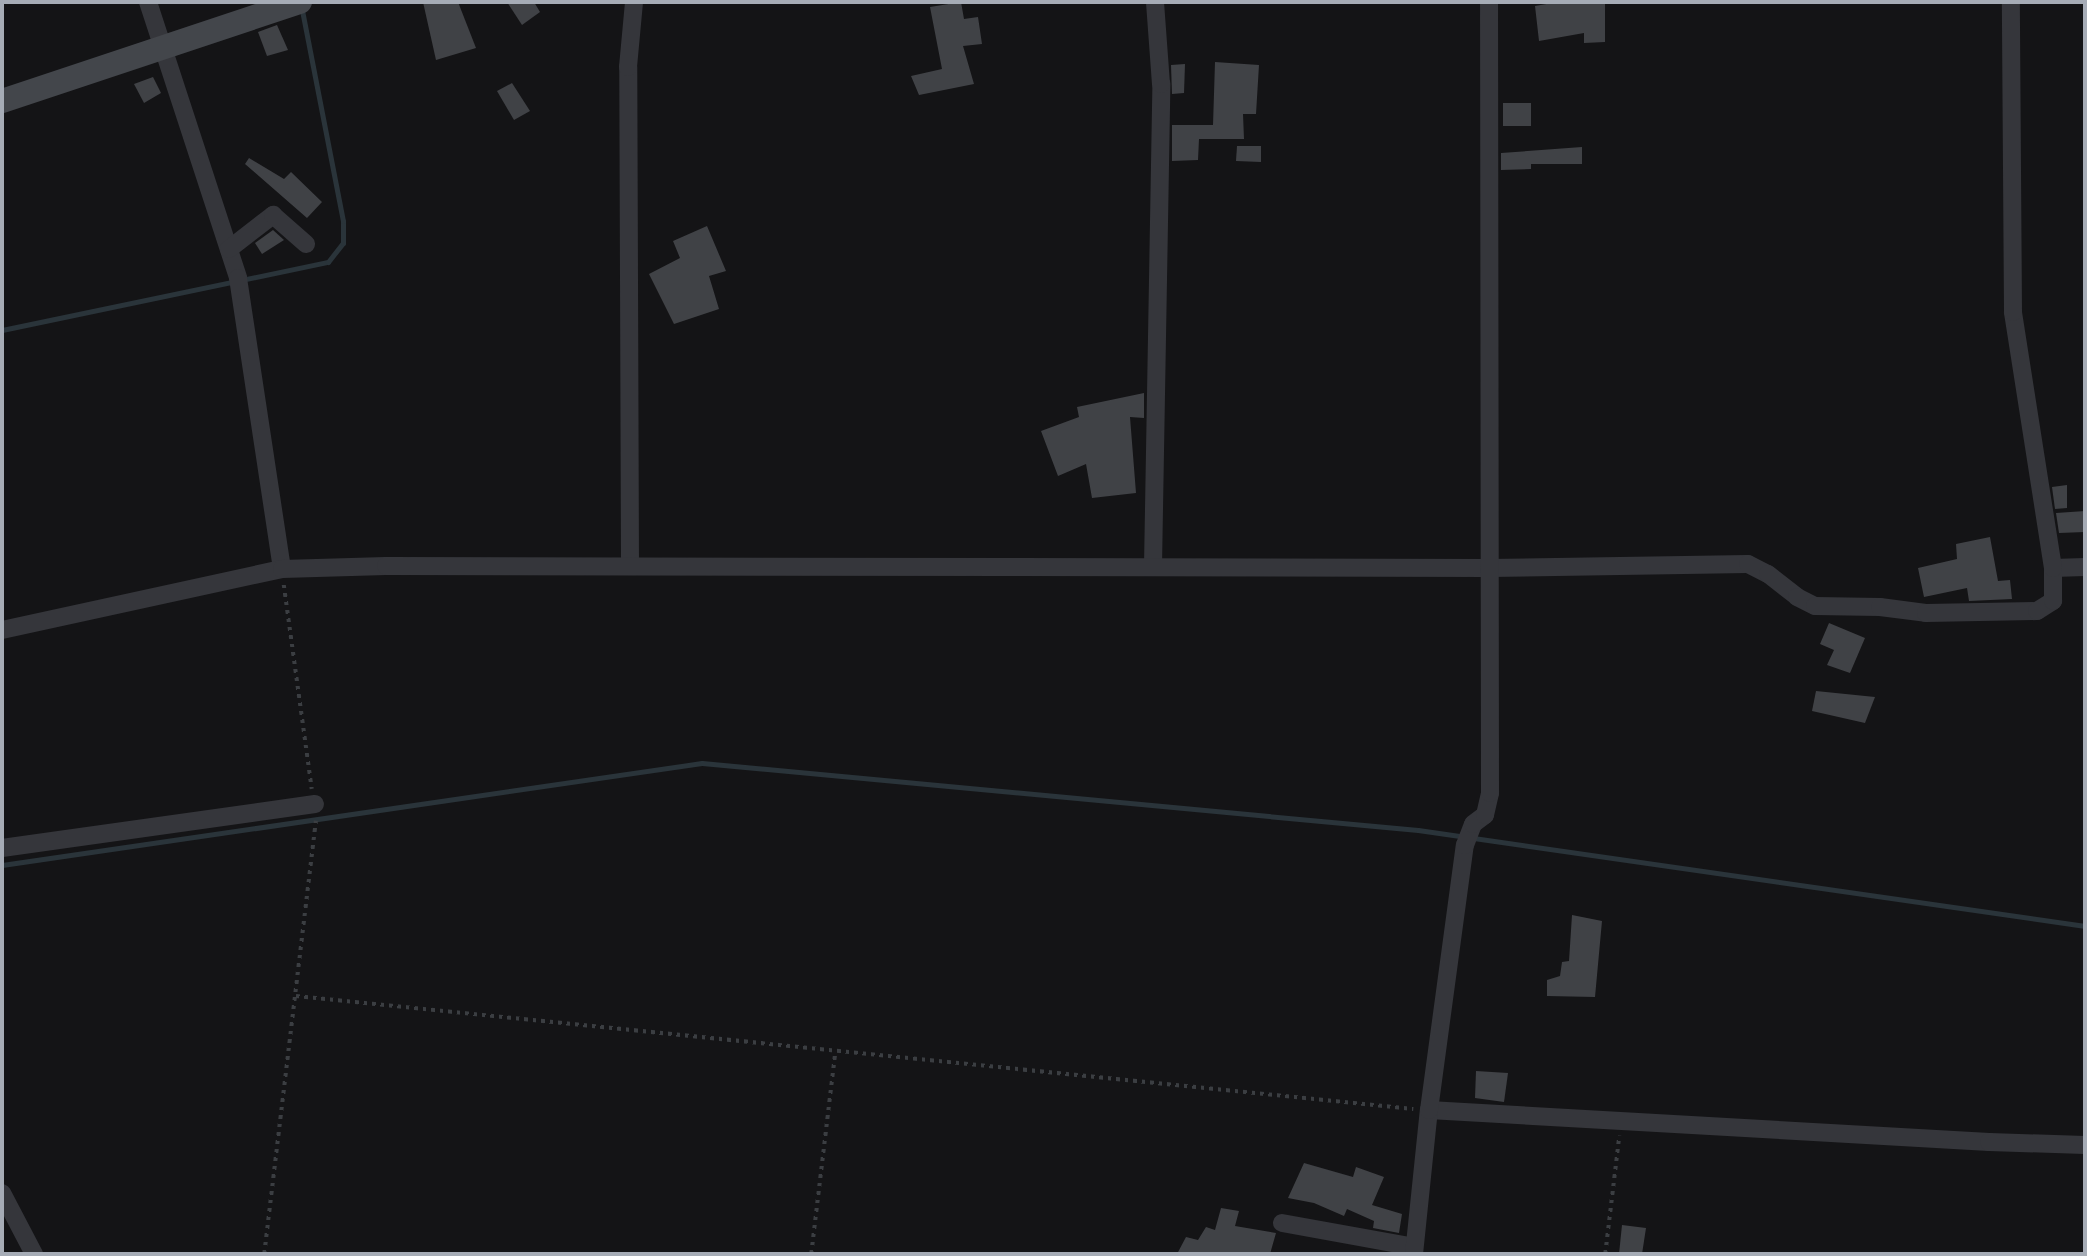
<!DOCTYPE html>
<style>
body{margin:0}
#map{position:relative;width:2087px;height:1256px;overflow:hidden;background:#141416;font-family:Quicksand,sans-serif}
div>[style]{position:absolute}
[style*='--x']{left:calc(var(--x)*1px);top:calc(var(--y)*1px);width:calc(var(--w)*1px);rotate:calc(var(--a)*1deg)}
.stream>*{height:5px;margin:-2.5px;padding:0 2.5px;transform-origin:2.5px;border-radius:2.5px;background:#2a343a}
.building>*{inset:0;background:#404246}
.path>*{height:3.5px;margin-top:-1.75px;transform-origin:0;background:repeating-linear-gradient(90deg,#3b3e42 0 3.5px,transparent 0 8.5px)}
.street>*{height:18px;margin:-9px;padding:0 9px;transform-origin:9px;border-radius:9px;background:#35363b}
.secondary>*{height:24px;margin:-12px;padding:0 12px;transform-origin:12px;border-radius:12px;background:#43464b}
span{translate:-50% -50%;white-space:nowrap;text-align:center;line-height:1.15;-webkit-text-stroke:7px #0f0f11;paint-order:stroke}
.frame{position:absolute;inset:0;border:4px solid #a6acb6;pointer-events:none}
</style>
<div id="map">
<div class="stream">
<i style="--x:2;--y:330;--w:333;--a:-11.8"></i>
<i style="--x:328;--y:262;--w:24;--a:-52"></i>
<i style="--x:343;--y:243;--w:22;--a:-90"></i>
<i style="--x:343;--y:221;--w:215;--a:-101"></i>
<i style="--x:2;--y:865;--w:707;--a:-8.29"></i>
<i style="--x:702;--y:763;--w:719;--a:5.35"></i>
<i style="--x:1418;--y:830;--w:674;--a:8.19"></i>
</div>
<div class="building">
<i style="clip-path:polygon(423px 2px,458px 2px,476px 48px,436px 60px)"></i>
<i style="clip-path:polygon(507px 2px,534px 2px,540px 12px,522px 25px)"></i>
<i style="clip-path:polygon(961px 2px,964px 19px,978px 17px,982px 44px,963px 46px,974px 84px,919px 95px,911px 76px,942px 69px,930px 7px)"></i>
<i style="clip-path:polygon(1558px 2px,1605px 3px,1605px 42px,1584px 43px,1584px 33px,1539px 41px,1535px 6px)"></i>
<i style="clip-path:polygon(277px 25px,288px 50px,267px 56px,258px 32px)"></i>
<i style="clip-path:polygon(1215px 62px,1259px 65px,1256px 114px,1243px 114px,1244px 139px,1199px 139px,1198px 160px,1172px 161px,1172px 125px,1213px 125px)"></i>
<i style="clip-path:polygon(1185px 64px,1184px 93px,1172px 94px,1171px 65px)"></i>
<i style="clip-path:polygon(153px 77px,161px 93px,144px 103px,134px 84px)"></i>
<i style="clip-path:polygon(512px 83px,530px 111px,514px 120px,497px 91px)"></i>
<i style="clip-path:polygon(1503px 103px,1531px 103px,1531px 126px,1503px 126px)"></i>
<i style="clip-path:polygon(1237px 146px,1261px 146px,1261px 162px,1236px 161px)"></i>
<i style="clip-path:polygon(1582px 147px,1582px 164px,1531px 164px,1531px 169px,1501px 170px,1501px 153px)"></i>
<i style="clip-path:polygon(249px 158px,284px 179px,291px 172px,322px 202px,307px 218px,245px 164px)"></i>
<i style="clip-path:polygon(707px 226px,726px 271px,709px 276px,719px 309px,674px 324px,649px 274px,680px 258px,673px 241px)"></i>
<i style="clip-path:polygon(273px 230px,284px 240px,262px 254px,255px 243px)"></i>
<i style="clip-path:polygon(1144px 393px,1144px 418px,1130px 417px,1136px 493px,1092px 498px,1086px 464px,1058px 476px,1041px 431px,1079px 417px,1077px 407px)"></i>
<i style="clip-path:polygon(2067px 485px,2067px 508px,2055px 509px,2052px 487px)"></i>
<i style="clip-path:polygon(2085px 511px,2085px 532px,2059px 533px,2056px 513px)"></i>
<i style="clip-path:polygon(1990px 537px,1998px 581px,2010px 580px,2012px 599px,1969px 601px,1967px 588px,1924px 597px,1918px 568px,1957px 559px,1956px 544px)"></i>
<i style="clip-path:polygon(1829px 623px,1865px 638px,1850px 673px,1827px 665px,1834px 650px,1820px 644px)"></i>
<i style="clip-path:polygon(1816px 691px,1875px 697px,1865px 723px,1812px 711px)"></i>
<i style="clip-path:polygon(1572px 915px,1602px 921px,1595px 997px,1547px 996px,1547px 980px,1560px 976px,1562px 962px,1569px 961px)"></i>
<i style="clip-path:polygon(1476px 1071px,1508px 1073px,1504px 1102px,1475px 1098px)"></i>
<i style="clip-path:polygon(1304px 1163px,1353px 1177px,1356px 1167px,1384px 1177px,1372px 1205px,1402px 1214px,1399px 1233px,1373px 1228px,1374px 1221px,1347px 1209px,1344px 1216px,1314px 1203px,1288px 1198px)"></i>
<i style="clip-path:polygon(1221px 1208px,1239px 1211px,1235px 1226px,1276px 1233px,1270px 1254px,1177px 1254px,1186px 1237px,1198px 1240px,1206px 1227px,1215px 1230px)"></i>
<i style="clip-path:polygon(1622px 1225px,1646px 1228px,1642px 1254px,1619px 1254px)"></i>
</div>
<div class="path">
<i style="--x:284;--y:585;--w:206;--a:82.2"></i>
<i style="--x:296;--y:996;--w:1123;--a:5.78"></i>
<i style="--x:264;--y:1254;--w:436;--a:-83.2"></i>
<i style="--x:811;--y:1254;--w:202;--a:-83.2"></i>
<i style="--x:1605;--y:1254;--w:119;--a:-83.2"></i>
</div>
<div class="street">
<i style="--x:148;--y:2;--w:290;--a:71.9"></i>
<i style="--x:238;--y:278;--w:294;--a:81.4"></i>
<i style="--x:229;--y:249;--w:56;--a:-37.7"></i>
<i style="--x:273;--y:215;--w:44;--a:41.3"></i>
<i style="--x:630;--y:566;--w:499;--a:-90.2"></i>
<i style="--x:628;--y:67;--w:65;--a:-84.7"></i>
<i style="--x:1153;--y:566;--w:482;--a:-89"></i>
<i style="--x:1161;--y:84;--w:82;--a:-94.2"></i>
<i style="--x:2053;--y:568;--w:32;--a:-2"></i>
<i style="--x:2;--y:630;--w:287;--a:-12.3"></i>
<i style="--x:282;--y:569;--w:104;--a:-1.7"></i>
<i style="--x:386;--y:566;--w:1103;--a:0.1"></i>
<i style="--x:1489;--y:568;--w:259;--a:-0.9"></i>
<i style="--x:1748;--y:564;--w:22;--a:27"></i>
<i style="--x:1768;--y:574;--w:37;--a:38"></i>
<i style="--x:1797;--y:597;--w:20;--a:27"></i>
<i style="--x:1815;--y:606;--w:65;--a:0.9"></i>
<i style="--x:1880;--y:607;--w:46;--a:7.4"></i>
<i style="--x:1926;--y:613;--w:111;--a:-1"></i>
<i style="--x:2037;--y:611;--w:19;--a:-32"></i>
<i style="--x:2053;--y:601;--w:33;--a:-90"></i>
<i style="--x:2053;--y:568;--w:259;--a:-98.9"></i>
<i style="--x:2013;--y:312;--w:310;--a:-90.4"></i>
<i style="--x:2;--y:848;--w:316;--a:-8"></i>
<i style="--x:1429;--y:1110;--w:561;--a:3.27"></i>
<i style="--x:1989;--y:1142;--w:96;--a:1.8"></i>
<i style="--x:2;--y:1193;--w:69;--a:62.3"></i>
<i style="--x:1282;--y:1223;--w:134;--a:10.3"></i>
<i style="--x:1414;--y:1254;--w:145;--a:-84.1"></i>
<i style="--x:1429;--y:1110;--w:267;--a:-82.3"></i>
<i style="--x:1465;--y:845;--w:22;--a:-69"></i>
<i style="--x:1473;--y:824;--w:15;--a:-37"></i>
<i style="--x:1485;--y:815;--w:23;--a:-77"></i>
<i style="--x:1490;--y:793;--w:791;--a:-90.07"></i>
</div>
<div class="secondary">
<i style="--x:2;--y:101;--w:314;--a:-18.4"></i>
</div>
<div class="frame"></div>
</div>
